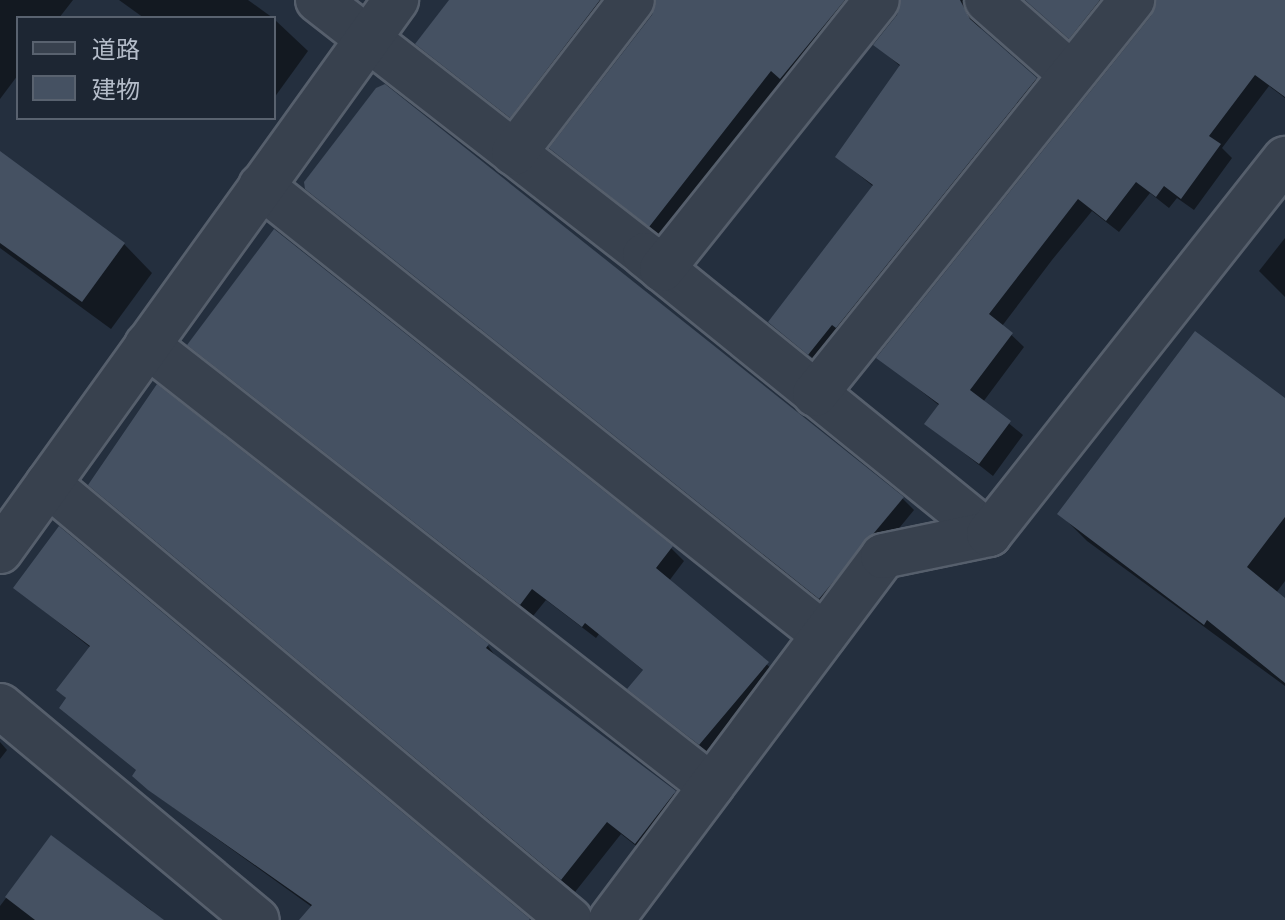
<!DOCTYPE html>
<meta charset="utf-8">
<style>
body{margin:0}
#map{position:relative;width:1285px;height:920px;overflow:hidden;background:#242f3e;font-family:"Titillium Web","Noto Sans JP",sans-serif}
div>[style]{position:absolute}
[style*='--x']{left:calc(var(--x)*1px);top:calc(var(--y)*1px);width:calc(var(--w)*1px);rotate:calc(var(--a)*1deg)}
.shadow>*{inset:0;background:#0007}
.building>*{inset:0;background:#455162}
.roads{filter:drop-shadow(2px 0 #565f6c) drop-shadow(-2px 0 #565f6c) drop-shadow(0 2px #565f6c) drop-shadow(0 -2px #565f6c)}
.minor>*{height:44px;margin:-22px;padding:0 22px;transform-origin:22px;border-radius:22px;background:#38414e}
span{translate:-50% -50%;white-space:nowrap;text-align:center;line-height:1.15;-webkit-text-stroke:6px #1d2633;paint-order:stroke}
.legend{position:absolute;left:16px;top:16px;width:260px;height:104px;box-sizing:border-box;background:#1d2633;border:2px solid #59626f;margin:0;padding:10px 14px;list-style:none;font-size:24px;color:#b4bcc9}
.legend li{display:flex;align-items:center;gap:16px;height:40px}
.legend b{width:40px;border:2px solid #59626f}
</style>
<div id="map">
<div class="shadow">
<i style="clip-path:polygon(0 0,73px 0,59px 18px,18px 18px,18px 75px,0 99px)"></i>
<i style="clip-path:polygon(119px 0,248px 0,273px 18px,144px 18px)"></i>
<i style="clip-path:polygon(451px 0,623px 0,523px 129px,418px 44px)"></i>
<i style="clip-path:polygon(658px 0,868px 0,663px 238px,552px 148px,654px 16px)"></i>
<i style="clip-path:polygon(901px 0,979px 0,974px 10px,982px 31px,1049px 92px,822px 366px,770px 322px,874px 187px,837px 157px,901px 67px,876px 45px,899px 16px)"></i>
<i style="clip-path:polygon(1026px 0,1126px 0,1083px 50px)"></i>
<i style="clip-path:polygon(1158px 0,1285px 0,1285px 98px,1269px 86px,1222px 148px,1232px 158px,1194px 210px,1177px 198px,1169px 208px,1150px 193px,1119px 232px,1092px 211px,1052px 260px,1002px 326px,1024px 347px,983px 402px,1023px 435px,993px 476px,927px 424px,940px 406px,879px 358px,1153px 17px)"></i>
<i style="clip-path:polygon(274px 19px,308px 51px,274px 98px)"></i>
<i style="clip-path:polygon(0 153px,124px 244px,152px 273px,111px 329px,0 248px)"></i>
<i style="clip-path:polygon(307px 188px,902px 498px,914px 510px,832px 610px)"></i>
<i style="clip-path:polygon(1285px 238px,1285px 297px,1259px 271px)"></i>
<i style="clip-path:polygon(190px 345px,671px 548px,684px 561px,669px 581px,780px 676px,713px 757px,630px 688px,644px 671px,599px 634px,596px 638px,546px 600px,533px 616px)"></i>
<i style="clip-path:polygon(1285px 401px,1285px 581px,1276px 593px,1285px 600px,1285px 686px,1087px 541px,1060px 514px)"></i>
<i style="clip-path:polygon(104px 498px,488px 646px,499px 661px,688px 805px,649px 856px,621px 834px,575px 892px)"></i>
<i style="clip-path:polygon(15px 588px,528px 920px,320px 920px,312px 907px,149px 790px,138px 771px,58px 690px,91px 648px)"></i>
<i style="clip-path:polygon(0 742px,7px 750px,0 759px)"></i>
<i style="clip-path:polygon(52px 838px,150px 909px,161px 920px,0 920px,0 906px)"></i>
</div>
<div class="building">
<i style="clip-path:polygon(449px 0,600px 0,510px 118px,415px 44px)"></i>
<i style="clip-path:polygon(656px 0,845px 0,780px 79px,771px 71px,649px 227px,549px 148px,652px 15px)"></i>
<i style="clip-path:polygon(901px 0,960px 0,970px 19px,1037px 78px,836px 328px,832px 325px,808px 355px,768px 322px,873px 185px,835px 157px,900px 65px,873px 45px,897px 15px)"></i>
<i style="clip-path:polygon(1025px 0,1100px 0,1069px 39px)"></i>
<i style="clip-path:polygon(1156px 0,1285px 0,1285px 97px,1255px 75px,1209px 136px,1221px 144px,1181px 199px,1164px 186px,1156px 197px,1136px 182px,1106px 221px,1078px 199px,989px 314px,1013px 333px,970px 390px,1011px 421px,979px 464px,924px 424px,939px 404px,876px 358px,1151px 16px)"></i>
<i style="clip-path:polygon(385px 84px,904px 497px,819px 599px,305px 189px,304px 182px,376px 88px)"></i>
<i style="clip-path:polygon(0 151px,125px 243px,82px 302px,0 243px)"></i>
<i style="clip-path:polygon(274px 229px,673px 546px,656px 568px,769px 662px,699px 745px,627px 689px,643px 670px,585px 623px,582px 627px,532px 589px,520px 605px,187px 345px)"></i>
<i style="clip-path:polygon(1195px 331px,1285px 398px,1285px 517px,1247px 567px,1285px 598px,1285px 683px,1207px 620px,1204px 625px,1057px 514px)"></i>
<i style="clip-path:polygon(157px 384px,489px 644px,486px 648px,676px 791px,635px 844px,607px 822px,561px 880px,88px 485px)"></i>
<i style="clip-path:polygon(59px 526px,530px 919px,529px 920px,299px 920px,312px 905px,148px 790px,132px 776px,136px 770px,59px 708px,66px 698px,56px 690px,90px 646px,13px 588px)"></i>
<i style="clip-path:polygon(51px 835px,164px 920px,35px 920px,5px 897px)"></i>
</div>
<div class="roads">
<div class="minor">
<i style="--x:318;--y:0;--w:415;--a:37.9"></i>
<i style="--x:645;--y:255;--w:443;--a:39"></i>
<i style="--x:987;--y:0;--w:112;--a:41.4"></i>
<i style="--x:514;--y:153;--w:193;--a:-52.4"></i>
<i style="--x:261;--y:186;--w:720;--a:38.57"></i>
<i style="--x:662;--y:269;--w:344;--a:-51.4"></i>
<i style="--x:147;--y:345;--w:716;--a:38.02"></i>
<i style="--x:815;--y:394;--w:506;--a:-51.18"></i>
<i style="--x:48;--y:484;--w:680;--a:39.87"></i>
<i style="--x:0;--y:551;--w:679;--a:-54.3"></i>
<i style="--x:0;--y:706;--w:334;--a:39.8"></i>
<i style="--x:611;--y:920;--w:454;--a:-53.2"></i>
<i style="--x:883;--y:556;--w:108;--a:-11.7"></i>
<i style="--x:989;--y:534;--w:478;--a:-51.7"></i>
</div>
</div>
<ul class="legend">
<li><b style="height:10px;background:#38414e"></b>道路</li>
<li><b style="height:22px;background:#455162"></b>建物</li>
</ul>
</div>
